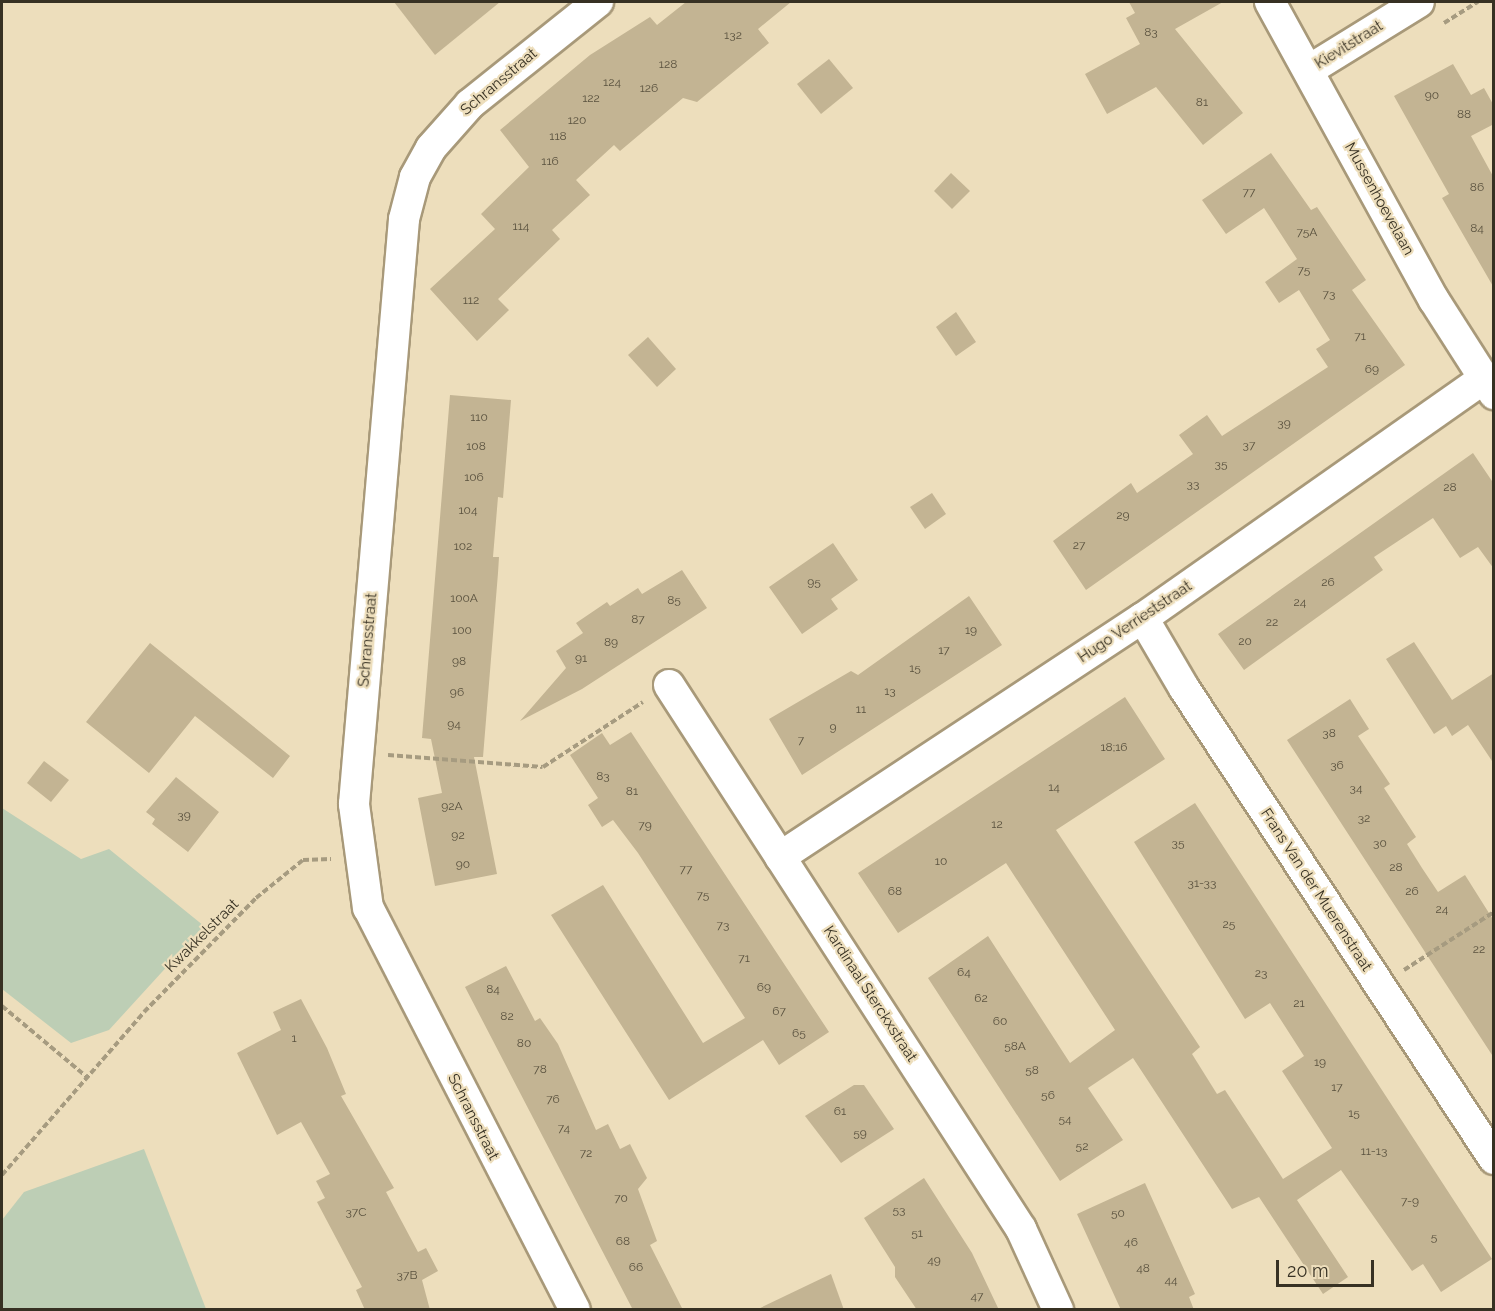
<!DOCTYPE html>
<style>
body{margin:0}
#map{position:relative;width:1495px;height:1311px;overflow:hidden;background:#eddebc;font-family:Raleway,sans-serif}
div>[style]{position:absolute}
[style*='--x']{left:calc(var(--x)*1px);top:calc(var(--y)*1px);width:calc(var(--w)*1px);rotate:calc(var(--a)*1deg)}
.green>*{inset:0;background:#bdceb5}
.building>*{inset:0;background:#c3b493}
.path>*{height:4px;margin-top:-2px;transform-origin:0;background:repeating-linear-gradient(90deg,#a69b80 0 6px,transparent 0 9px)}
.roads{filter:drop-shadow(2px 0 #a89979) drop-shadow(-2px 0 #a89979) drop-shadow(0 2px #a89979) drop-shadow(0 -2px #a89979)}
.street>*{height:30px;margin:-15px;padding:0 15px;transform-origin:15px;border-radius:15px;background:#fff}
span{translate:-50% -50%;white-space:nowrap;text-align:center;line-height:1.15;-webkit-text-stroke:4.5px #eddebc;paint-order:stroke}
.number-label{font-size:12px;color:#5a523f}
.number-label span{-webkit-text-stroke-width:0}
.street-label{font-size:15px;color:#373123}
.frame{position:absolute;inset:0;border:3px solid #373123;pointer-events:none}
.scale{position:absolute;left:1276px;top:1260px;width:98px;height:27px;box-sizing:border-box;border:3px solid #373123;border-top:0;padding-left:8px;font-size:18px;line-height:21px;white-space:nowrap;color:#373123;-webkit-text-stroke:4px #eddebc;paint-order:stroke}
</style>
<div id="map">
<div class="green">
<i style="clip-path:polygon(2px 808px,81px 859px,109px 849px,204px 926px,109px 1030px,71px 1043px,2px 989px)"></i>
<i style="clip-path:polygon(144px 1149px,206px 1309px,2px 1309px,2px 1220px,24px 1192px)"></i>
</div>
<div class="building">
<i style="clip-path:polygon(394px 2px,500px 2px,435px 55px)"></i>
<i style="clip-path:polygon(686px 2px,791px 2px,758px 29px,769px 43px,697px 102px,683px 98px,620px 151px,614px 145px,576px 180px,590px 195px,552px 230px,560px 239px,498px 299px,509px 310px,477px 341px,430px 289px,495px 229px,481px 214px,529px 167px,500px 130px,590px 55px,650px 17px,657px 25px)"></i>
<i style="clip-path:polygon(1129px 2px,1223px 2px,1175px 29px,1243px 113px,1203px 145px,1156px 87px,1107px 114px,1085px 74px,1140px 44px,1126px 18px,1135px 13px)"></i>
<i style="clip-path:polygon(829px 59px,853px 88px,821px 114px,797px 84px)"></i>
<i style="clip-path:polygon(1453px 64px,1471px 95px,1484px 88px,1494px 106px,1494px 124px,1471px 136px,1494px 178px,1494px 288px,1442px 198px,1449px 194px,1394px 96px)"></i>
<i style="clip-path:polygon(1271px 153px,1311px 210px,1317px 207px,1366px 280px,1352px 290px,1405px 365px,1086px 590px,1053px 541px,1131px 483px,1137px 493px,1193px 454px,1179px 435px,1207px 415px,1222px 436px,1328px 367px,1316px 349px,1330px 340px,1299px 290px,1279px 303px,1265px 282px,1297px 259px,1264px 208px,1226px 234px,1202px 200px)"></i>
<i style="clip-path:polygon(951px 173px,970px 191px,952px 209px,934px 191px)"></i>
<i style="clip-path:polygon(956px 312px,976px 342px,956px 356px,936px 327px)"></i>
<i style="clip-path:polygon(648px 337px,676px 369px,657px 387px,628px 355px)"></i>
<i style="clip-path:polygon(450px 395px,511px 400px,503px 498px,498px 497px,493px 557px,499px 557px,498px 573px,483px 757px,474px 757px,497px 874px,435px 886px,418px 798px,442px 793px,431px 739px,422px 738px)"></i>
<i style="clip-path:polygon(1473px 453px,1494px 484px,1494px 569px,1478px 547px,1460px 558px,1433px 518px,1374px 557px,1383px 570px,1244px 670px,1218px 634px)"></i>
<i style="clip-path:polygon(932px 493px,946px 514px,925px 529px,910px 507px)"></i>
<i style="clip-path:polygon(833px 543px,858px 580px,831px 599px,838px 609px,802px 634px,769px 587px)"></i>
<i style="clip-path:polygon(682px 570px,707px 608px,582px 689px,520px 721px,566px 668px,556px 651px,583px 633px,576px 623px,607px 602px,610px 606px,638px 588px,642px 594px)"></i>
<i style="clip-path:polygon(969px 596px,1002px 645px,802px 775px,769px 719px,851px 671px,858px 675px)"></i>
<i style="clip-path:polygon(1414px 642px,1452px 700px,1494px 673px,1494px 764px,1468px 725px,1452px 736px,1446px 726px,1434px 734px,1386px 659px)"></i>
<i style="clip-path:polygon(150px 643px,290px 756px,273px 778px,195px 716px,149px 773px,86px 722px)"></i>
<i style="clip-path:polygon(1125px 697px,1165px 759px,1056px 830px,1200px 1047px,1192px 1054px,1217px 1094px,1225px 1090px,1283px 1179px,1332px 1148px,1282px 1071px,1304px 1056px,1270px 1003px,1245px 1019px,1134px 842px,1195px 803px,1492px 1259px,1441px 1292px,1423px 1264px,1412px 1271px,1341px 1170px,1297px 1200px,1348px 1277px,1323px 1294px,1259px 1197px,1232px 1209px,1133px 1058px,1088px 1088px,1123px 1140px,1060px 1181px,928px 978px,988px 936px,1070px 1063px,1115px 1030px,1006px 863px,898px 933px,858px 873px)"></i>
<i style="clip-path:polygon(1350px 699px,1369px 729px,1358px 736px,1390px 784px,1384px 788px,1416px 837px,1407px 844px,1422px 868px,1438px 892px,1465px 875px,1494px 921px,1494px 1058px,1287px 740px)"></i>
<i style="clip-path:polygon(631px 732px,829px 1032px,779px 1065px,763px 1040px,669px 1100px,551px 915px,603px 885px,703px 1043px,745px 1018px,638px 853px,613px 820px,602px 827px,588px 805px,598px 798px,570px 755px,602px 733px,610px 745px)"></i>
<i style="clip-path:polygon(44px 761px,69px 780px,51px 802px,27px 783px)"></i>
<i style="clip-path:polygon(176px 777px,219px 812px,188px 852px,152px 824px,155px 819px,146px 812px)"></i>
<i style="clip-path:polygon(506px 966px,535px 1021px,540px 1018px,558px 1044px,596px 1130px,608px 1124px,620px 1149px,630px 1144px,647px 1178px,638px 1189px,657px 1241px,650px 1245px,683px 1310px,633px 1310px,465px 987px)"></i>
<i style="clip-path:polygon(301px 999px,327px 1048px,346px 1094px,341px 1096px,394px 1188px,386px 1192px,418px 1252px,426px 1248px,438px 1271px,422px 1280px,430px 1310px,365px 1310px,356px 1290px,362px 1287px,317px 1202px,325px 1198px,316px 1181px,330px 1174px,301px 1122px,277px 1135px,237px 1053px,281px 1030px,273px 1012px)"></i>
<i style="clip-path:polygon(854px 1085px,864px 1085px,894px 1129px,841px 1163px,805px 1116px)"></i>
<i style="clip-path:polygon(924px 1178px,972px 1253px,999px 1310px,917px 1310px,895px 1277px,895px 1267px,864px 1218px)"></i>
<i style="clip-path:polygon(1145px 1183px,1195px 1294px,1189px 1297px,1194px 1310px,1121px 1310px,1077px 1214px)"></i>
<i style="clip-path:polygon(831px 1274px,844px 1310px,756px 1310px)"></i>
</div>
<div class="path">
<i style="--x:1444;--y:23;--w:40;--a:-32"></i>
<i style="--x:388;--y:755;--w:155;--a:4.4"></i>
<i style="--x:543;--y:767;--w:119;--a:-33"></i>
<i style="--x:1404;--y:970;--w:107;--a:-32.8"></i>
<i style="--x:2;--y:1006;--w:111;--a:39.9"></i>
<i style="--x:2;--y:1175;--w:216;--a:-48.9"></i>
<i style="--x:144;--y:1012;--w:160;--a:-45.5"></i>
<i style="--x:256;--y:898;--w:60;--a:-39"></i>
<i style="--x:303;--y:860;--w:28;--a:-2"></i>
</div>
<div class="roads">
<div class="street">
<i style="--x:1270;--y:2;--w:340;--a:61.2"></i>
<i style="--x:1434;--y:300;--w:112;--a:57.4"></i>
<i style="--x:1309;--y:70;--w:129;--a:-31.7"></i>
<i style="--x:1143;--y:618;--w:81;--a:59.6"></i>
<i style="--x:1184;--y:688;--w:564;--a:56.65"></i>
<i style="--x:669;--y:685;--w:648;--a:57.09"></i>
<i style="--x:1021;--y:1229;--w:89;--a:65.4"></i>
<i style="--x:780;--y:857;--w:435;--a:-33.4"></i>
<i style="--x:1143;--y:618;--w:416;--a:-35.1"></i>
<i style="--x:575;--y:1310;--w:452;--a:-117.2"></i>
<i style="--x:368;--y:908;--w:105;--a:-97.7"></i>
<i style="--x:354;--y:804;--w:587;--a:-85.11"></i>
<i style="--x:404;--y:219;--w:43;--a:-75.3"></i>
<i style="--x:415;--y:177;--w:33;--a:-61"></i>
<i style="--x:431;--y:148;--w:59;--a:-48.4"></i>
<i style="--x:470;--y:104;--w:164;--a:-38.6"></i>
</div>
</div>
<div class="number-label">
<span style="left:1151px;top:33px">83</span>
<span style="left:733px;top:36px">132</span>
<span style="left:668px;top:65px">128</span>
<span style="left:612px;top:83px">124</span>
<span style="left:649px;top:89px">126</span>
<span style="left:1432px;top:96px">90</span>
<span style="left:591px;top:99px">122</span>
<span style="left:1202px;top:103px">81</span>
<span style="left:1464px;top:115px">88</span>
<span style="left:577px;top:121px">120</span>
<span style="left:558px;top:137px">118</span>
<span style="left:550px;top:162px">116</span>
<span style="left:1477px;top:188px">86</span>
<span style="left:1249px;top:193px">77</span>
<span style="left:521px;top:227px">114</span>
<span style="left:1477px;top:229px">84</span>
<span style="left:1307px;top:233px">75A</span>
<span style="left:1304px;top:271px">75</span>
<span style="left:1329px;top:295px">73</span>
<span style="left:471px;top:301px">112</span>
<span style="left:1360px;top:337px">71</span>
<span style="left:1372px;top:370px">69</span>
<span style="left:479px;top:418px">110</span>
<span style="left:1284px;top:424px">39</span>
<span style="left:1249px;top:446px">37</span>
<span style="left:476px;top:447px">108</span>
<span style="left:1221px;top:465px">35</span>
<span style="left:474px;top:478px">106</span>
<span style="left:1193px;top:485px">33</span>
<span style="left:1450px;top:488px">28</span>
<span style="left:468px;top:511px">104</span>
<span style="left:1123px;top:516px">29</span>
<span style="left:1079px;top:546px">27</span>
<span style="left:463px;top:547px">102</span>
<span style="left:814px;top:583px">95</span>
<span style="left:1328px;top:583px">26</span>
<span style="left:464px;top:599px">100A</span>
<span style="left:674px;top:601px">85</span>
<span style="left:1300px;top:603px">24</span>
<span style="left:638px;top:620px">87</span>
<span style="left:1272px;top:623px">22</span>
<span style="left:462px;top:631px">100</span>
<span style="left:971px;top:631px">19</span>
<span style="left:1245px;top:642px">20</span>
<span style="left:611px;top:643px">89</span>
<span style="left:944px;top:651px">17</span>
<span style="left:581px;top:659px">91</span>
<span style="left:459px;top:662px">98</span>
<span style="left:915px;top:669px">15</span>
<span style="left:890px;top:692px">13</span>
<span style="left:457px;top:693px">96</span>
<span style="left:861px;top:710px">11</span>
<span style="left:454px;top:725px">94</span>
<span style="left:833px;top:728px">9</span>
<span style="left:1329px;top:734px">38</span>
<span style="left:801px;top:741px">7</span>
<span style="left:1114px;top:748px">18;16</span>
<span style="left:1337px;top:766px">36</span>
<span style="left:603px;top:777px">83</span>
<span style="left:1054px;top:788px">14</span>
<span style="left:1356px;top:789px">34</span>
<span style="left:632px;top:792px">81</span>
<span style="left:452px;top:807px">92A</span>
<span style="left:184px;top:816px">39</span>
<span style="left:1364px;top:819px">32</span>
<span style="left:997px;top:825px">12</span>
<span style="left:645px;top:826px">79</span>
<span style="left:458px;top:836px">92</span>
<span style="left:1178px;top:844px">35</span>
<span style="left:1380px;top:844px">30</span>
<span style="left:941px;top:862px">10</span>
<span style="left:463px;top:865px">90</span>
<span style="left:1396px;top:868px">28</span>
<span style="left:686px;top:870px">77</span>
<span style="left:1202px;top:884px">31-33</span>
<span style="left:895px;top:892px">68</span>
<span style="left:1412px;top:892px">26</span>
<span style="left:703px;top:896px">75</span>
<span style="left:1442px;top:910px">24</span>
<span style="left:1229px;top:925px">25</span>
<span style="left:723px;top:926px">73</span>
<span style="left:1479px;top:950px">22</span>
<span style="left:744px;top:959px">71</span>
<span style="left:964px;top:973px">64</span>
<span style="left:1261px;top:974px">23</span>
<span style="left:764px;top:988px">69</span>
<span style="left:493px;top:990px">84</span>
<span style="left:981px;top:999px">62</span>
<span style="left:1299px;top:1004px">21</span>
<span style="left:779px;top:1012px">67</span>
<span style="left:507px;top:1017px">82</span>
<span style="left:1000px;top:1022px">60</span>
<span style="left:799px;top:1034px">65</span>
<span style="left:294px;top:1039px">1</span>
<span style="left:524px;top:1044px">80</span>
<span style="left:1015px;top:1047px">58A</span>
<span style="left:1320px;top:1063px">19</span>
<span style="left:540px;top:1070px">78</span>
<span style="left:1032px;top:1071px">58</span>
<span style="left:1337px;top:1088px">17</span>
<span style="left:1048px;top:1096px">56</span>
<span style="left:553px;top:1100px">76</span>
<span style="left:840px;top:1112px">61</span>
<span style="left:1354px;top:1114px">15</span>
<span style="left:1065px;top:1120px">54</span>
<span style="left:564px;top:1129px">74</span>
<span style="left:860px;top:1134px">59</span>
<span style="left:1082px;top:1147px">52</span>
<span style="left:1374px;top:1152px">11-13</span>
<span style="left:586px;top:1154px">72</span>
<span style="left:621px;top:1199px">70</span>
<span style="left:1410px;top:1202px">7-9</span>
<span style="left:899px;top:1211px">53</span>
<span style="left:356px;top:1213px">37C</span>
<span style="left:1118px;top:1214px">50</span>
<span style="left:917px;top:1234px">51</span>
<span style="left:1434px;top:1238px">5</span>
<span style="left:623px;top:1242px">68</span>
<span style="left:1131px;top:1243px">46</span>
<span style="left:934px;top:1261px">49</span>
<span style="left:636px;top:1268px">66</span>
<span style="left:1143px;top:1269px">48</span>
<span style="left:407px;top:1276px">37B</span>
<span style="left:1171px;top:1281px">44</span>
<span style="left:977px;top:1297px">47</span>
</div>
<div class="street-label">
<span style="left:1349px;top:45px;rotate:-32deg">Kievitstraat</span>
<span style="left:499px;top:82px;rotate:-40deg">Schransstraat</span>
<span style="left:1379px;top:199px;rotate:61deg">Mussenhoevelaan</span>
<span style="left:1135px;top:622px;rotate:-34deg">Hugo Verrieststraat</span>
<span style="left:368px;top:640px;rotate:-85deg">Schransstraat</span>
<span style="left:1316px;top:890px;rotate:57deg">Frans Van der Muerenstraat</span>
<span style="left:202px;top:936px;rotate:-45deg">Kwakkelstraat</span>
<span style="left:870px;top:994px;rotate:57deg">Kardinaal Sterckxstraat</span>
<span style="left:473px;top:1117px;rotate:63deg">Schransstraat</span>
</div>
<div class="frame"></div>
<div class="scale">20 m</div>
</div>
